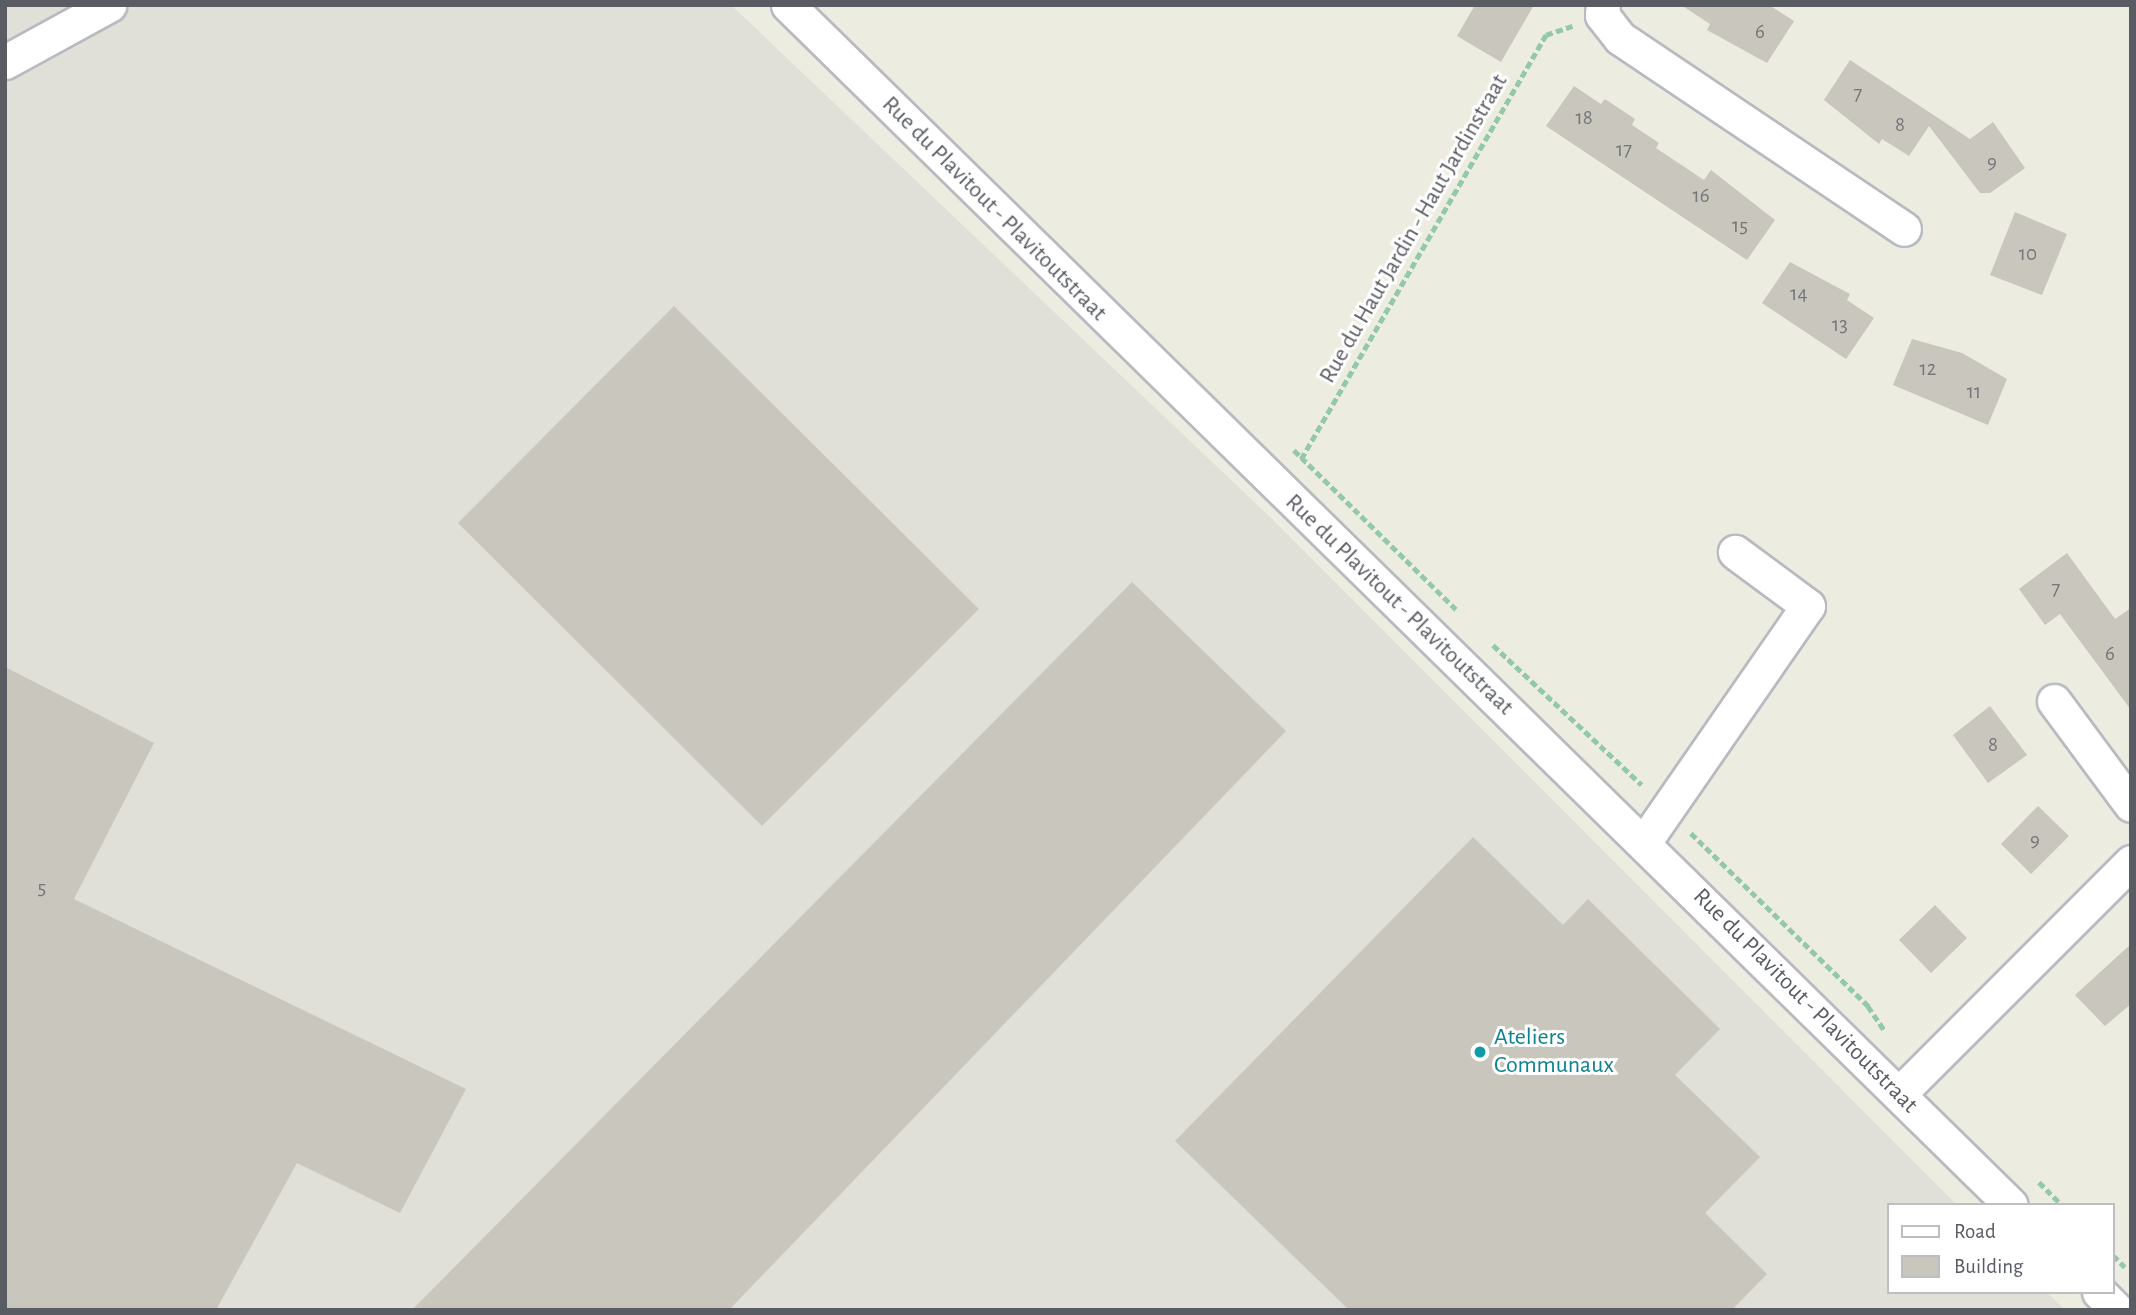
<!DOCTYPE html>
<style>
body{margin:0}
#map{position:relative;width:2136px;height:1315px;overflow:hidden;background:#edece0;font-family:"Alegreya Sans",sans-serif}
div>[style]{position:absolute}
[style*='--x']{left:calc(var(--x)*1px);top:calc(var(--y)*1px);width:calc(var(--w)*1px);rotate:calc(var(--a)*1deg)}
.industrial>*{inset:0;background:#e0dfd8}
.building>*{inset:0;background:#c8c6bd}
.path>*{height:4.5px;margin-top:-2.25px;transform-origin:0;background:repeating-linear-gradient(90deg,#93c8aa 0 7px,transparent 0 10.5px)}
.roads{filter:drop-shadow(2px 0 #b8bac0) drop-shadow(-2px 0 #b8bac0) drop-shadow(0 2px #b8bac0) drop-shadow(0 -2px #b8bac0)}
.minor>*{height:33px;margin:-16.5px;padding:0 16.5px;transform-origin:16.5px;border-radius:16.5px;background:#fff}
.dots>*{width:19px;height:19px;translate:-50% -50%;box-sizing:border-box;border:4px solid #fff;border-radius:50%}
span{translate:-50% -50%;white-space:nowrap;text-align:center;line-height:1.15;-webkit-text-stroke:6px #fff;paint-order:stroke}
.number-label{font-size:21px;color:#757679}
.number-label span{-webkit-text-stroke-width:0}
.street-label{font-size:24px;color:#595c62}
.culture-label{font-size:24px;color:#0d838f}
.left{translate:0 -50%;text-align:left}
.frame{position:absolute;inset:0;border:7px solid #595c62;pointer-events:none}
.legend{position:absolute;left:1887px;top:1203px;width:228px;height:91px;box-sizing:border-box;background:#fff;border:2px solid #bdbec0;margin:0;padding:9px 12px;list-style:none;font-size:21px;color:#595c62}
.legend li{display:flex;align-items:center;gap:14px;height:35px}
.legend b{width:35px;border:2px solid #bdbec0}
</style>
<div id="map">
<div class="industrial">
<i style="clip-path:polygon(5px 5px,731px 5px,1271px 518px,1957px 1205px,1889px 1205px,1889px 1292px,2047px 1292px,2065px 1310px,5px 1310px)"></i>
</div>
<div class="building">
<i style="clip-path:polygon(1475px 5px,1534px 5px,1501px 62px,1457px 36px)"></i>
<i style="clip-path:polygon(1681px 5px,1769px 5px,1794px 21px,1767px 63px,1707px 30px,1710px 24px)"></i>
<i style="clip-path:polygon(1850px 60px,1970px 139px,1993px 122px,2025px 168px,1990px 193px,1980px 193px,1929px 126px,1909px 156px,1882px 139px,1879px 144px,1824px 100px)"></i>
<i style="clip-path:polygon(1574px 86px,1601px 104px,1605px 99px,1635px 119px,1632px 125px,1659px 143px,1656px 148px,1704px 180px,1711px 170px,1775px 220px,1747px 260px,1546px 126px)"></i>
<i style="clip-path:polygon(2015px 212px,2067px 234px,2042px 295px,1990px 275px)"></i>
<i style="clip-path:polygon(1790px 262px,1850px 294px,1847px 300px,1874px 318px,1846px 359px,1762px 303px)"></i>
<i style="clip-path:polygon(674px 306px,979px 609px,762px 826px,458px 523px)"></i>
<i style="clip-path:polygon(1912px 339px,1962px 353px,2007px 379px,1988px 425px,1893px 385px)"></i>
<i style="clip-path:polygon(2067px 553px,2115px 619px,2131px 608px,2131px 710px,2060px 614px,2045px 625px,2019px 589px)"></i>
<i style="clip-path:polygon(1132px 582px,1286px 731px,729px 1310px,412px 1310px)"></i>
<i style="clip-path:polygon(5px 667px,154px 743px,74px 899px,466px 1089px,400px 1213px,297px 1163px,216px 1310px,5px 1310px)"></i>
<i style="clip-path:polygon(1990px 706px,2027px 755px,1988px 783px,1953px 735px)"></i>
<i style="clip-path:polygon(2038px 806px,2069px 836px,2031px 874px,2001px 844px)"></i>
<i style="clip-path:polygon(1473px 837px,1563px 925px,1588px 899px,1720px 1029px,1675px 1075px,1760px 1157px,1705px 1213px,1767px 1274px,1732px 1310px,1349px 1310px,1175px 1141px)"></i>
<i style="clip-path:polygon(1935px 905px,1967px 938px,1931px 973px,1899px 940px)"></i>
<i style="clip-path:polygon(2131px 944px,2131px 1004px,2105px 1026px,2075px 995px)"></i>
</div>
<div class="path">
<i style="--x:1294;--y:450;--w:228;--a:44.5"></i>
<i style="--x:1301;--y:459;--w:490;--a:-60"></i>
<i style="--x:1546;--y:35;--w:28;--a:-19"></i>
<i style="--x:1493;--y:645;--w:204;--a:43.2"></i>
<i style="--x:1691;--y:833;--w:248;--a:44.3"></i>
<i style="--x:1868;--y:1006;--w:30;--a:56"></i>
<i style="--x:2039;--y:1182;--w:33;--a:45"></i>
<i style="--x:2113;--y:1255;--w:17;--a:45"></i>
</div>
<div class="roads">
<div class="minor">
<i style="--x:788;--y:5;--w:1713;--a:44.46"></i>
<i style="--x:1603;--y:5;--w:10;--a:96"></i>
<i style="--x:1602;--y:15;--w:29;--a:52"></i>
<i style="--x:1620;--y:38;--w:342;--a:33.9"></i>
<i style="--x:5;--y:62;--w:119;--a:-28.7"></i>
<i style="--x:2054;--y:701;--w:129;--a:53.5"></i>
<i style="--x:1645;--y:841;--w:286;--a:-55.3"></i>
<i style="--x:1808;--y:606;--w:91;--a:-143.5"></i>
<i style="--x:1899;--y:1094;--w:328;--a:-45"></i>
<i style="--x:2099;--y:1292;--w:25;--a:45"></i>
</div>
</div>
<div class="dots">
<i style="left:1480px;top:1052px;background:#0f9aa8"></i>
</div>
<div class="number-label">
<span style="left:1760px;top:32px">6</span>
<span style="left:1858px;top:94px">7</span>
<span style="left:1584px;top:118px">18</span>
<span style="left:1900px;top:125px">8</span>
<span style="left:1624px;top:150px">17</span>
<span style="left:1992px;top:162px">9</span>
<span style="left:1701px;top:196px">16</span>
<span style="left:1740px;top:226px">15</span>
<span style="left:2028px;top:254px">10</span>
<span style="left:1799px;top:294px">14</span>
<span style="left:1840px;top:325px">13</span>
<span style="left:1928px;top:369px">12</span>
<span style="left:1974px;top:392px">11</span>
<span style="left:2056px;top:589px">7</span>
<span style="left:2110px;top:654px">6</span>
<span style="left:1993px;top:745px">8</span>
<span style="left:2035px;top:840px">9</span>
<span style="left:42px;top:888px">5</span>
</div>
<div class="street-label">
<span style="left:994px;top:209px;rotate:45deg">Rue du Plavitout - Plavitoutstraat</span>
<span style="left:1414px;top:229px;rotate:-60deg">Rue du Haut Jardin - Haut Jardinstraat</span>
<span style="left:1399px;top:605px;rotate:44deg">Rue du Plavitout - Plavitoutstraat</span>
<span style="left:1805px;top:1001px;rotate:45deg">Rue du Plavitout - Plavitoutstraat</span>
</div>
<div class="culture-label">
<span class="left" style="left:1494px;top:1052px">Ateliers<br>Communaux</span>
</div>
<div class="frame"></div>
<ul class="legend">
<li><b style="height:9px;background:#fff"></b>Road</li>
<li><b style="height:19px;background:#c8c6bd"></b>Building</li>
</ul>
</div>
